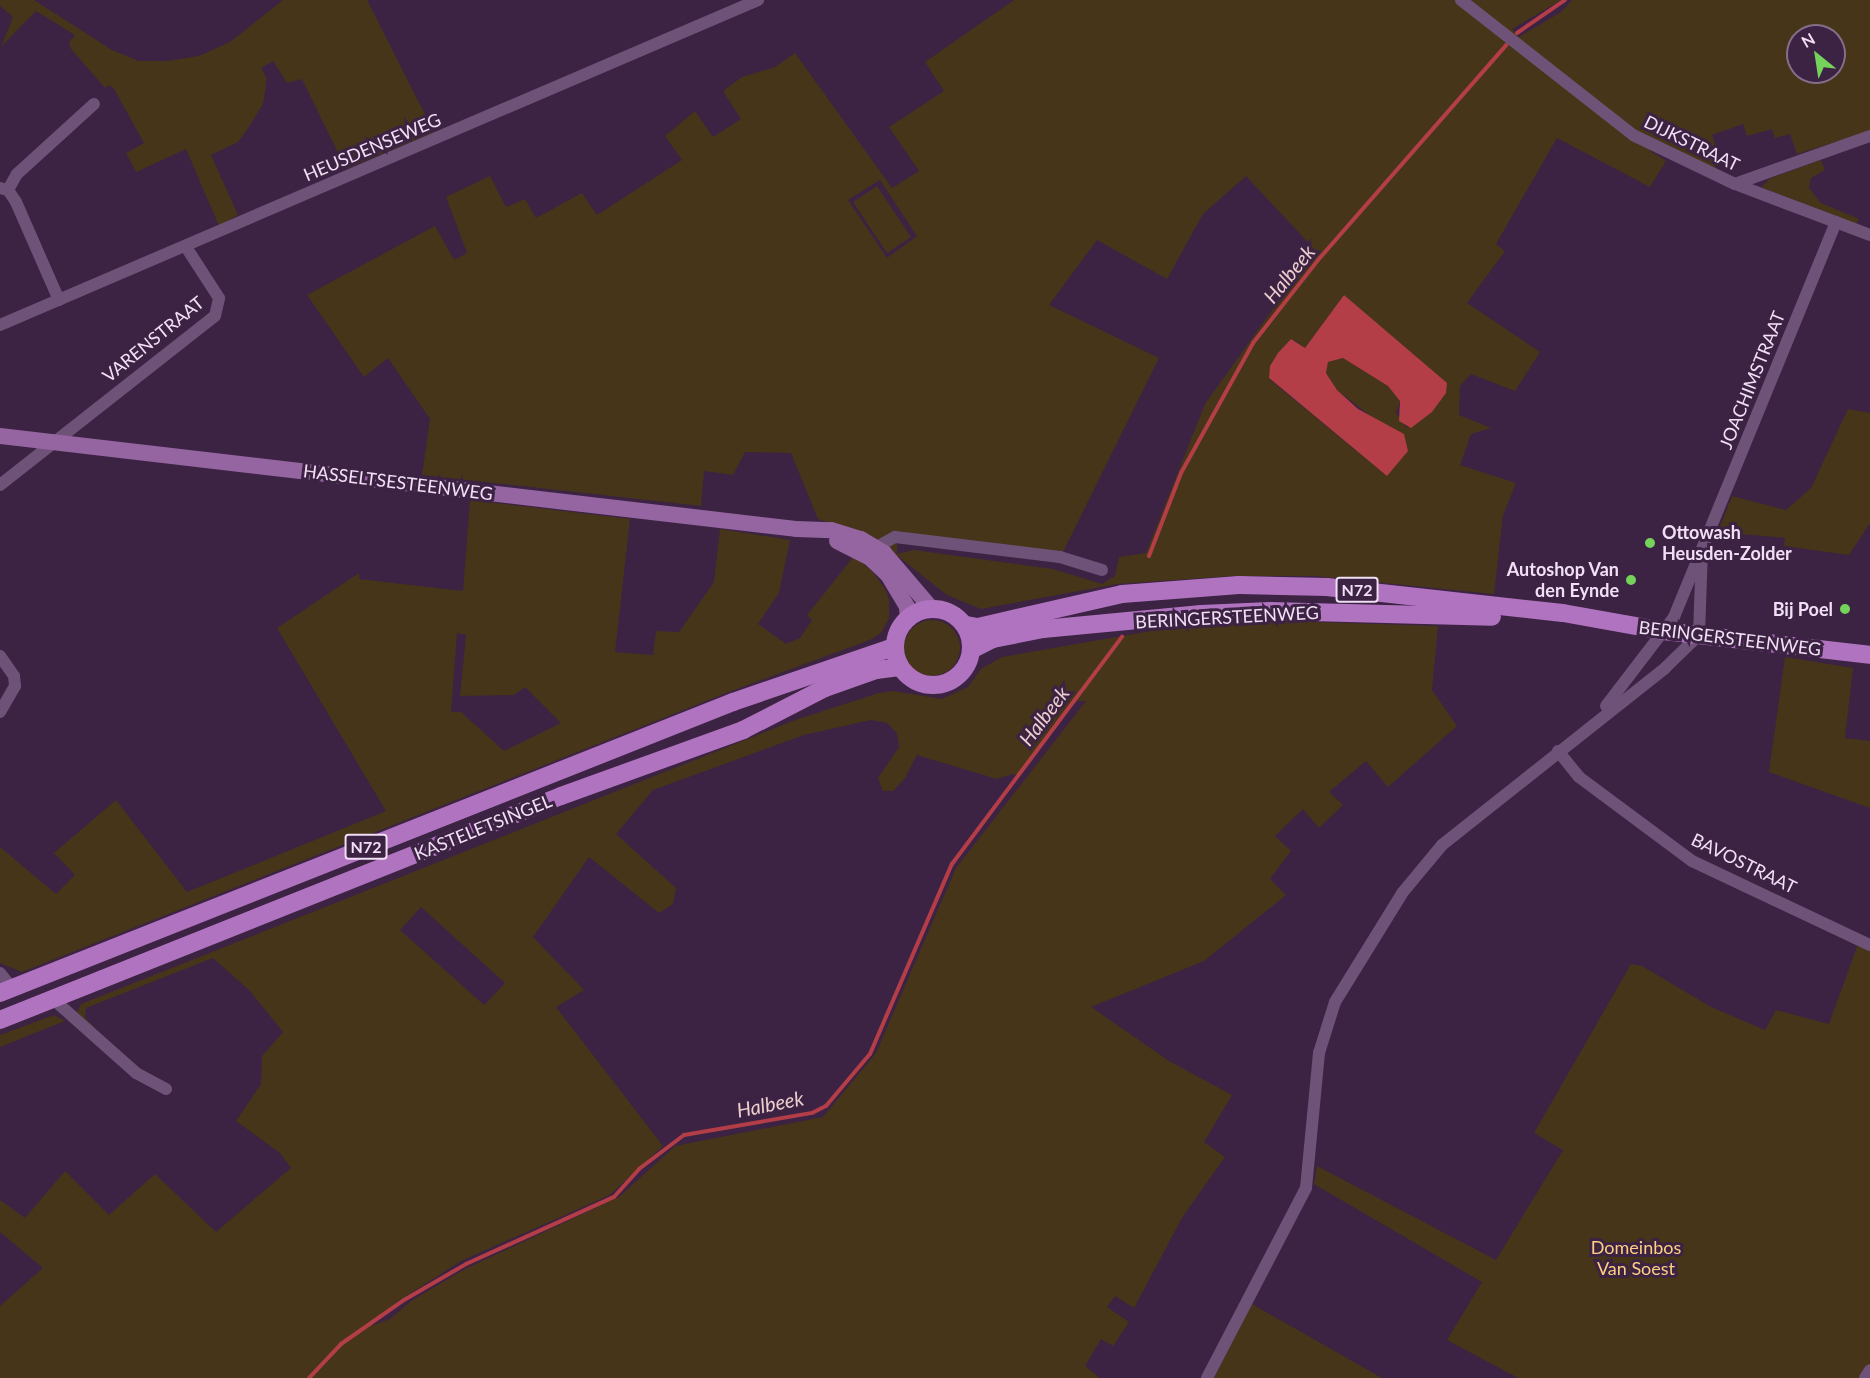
<!DOCTYPE html>
<style>
body{margin:0}
#map{position:relative;width:1870px;height:1378px;overflow:hidden;background:#3c2243;font-family:Lato,sans-serif}
div>[style]{position:absolute}
[style*='--x']{left:calc(var(--x)*1px);top:calc(var(--y)*1px);width:calc(var(--w)*1px);rotate:calc(var(--a)*1deg)}
.green>*{inset:0;background:#463518}
.round{border-radius:50%}
.water>*{inset:0;background:#b33e48}
.stream>*{height:4px;margin:-2px;padding:0 2px;transform-origin:2px;border-radius:2px;background:#b33e48}
.street>*{height:12px;margin:-6px;padding:0 6px;transform-origin:6px;border-radius:6px;background:#6f5277}
.secondary>*{height:16px;margin:-8px;padding:0 8px;transform-origin:8px;border-radius:8px;background:#9465a0}
.primary>*{height:18px;margin:-9px;padding:0 9px;transform-origin:9px;border-radius:9px;background:#b073bf}
.primary>.ring{margin:-9px;padding:0;box-sizing:content-box;background:none;border:18px solid #b073bf;border-radius:50%}
.dots>*{width:16px;height:16px;translate:-50% -50%;box-sizing:border-box;border:3px solid #3c2243;border-radius:50%}
span{translate:-50% -50%;white-space:nowrap;text-align:center;line-height:1.15;-webkit-text-stroke:6px #3c2243;paint-order:stroke}
.shield-label span{padding:2px 4px;background:#3c2243;border:2px solid;border-radius:4px;-webkit-text-stroke-width:0}
.shield-label{font-size:16px;color:#f1e0f5;font-weight:700}
.street-label{font-size:18px;color:#f1e0f5}
.poi-label{font-size:18px;color:#f1e0f5;font-weight:700}
.left{translate:0 -50%;text-align:left}
.right{translate:-100% -50%;text-align:right}
.park-label{font-size:18px;color:#fdcf81}
.water-label{font-size:20px;color:#eececd;font-style:italic}
.north{position:absolute;left:1786px;top:24px;width:60px;height:60px;box-sizing:border-box;background:#3c2243;border:2px solid #846e8a;border-radius:50%;rotate:330deg;font-size:16px;font-weight:700;line-height:24px;text-align:center;color:#f1e0f5}
.north::after{content:'';display:block;margin:auto;width:21px;height:27px;background:#75d25b;clip-path:polygon(50% 0,100% 100%,50% 72%,0 100%)}
</style>
<div id="map">
<div class="green">
<i style="clip-path:polygon(0 0,34px 0,112px 50px,139px 61px,167px 61px,199px 56px,230px 42px,283px 0,367px 0,434px 132px,346px 169px,302px 79px,287px 83px,273px 61px,261px 68px,267px 78px,263px 104px,247px 130px,238px 142px,211px 155px,238px 215px,219px 226px,186px 149px,136px 172px,126px 153px,144px 143px,114px 89px,109px 85px,105px 88px,71px 49px,69px 42px,75px 35px,36px 11px,1px 47px,13px 17px,0 6px)"></i>
<i style="clip-path:polygon(evenodd,1014px 0,1561px 0,1512px 29px,1519px 37px,1561px 12px,1572px 0,1870px 0,1870px 131px,1797px 154px,1790px 134px,1775px 138px,1772px 129px,1747px 136px,1743px 124px,1712px 135px,1720px 158px,1713px 170px,1656px 140px,1650px 151px,1666px 161px,1650px 187px,1557px 138px,1496px 244px,1505px 251px,1467px 303px,1540px 352px,1515px 391px,1471px 374px,1460px 386px,1459px 415px,1491px 428px,1471px 434px,1460px 465px,1516px 483px,1503px 515px,1494px 594px,1315px 576px,1232px 576px,1117px 584px,981px 609px,947px 595px,879px 541px,818px 519px,791px 453px,745px 452px,733px 475px,704px 471px,701px 506px,422px 475px,430px 419px,388px 358px,364px 377px,307px 295px,435px 226px,454px 260px,467px 253px,446px 197px,490px 176px,506px 207px,525px 199px,536px 218px,582px 193px,597px 215px,682px 160px,665px 136px,695px 111px,713px 137px,741px 119px,723px 91px,742px 77px,775px 67px,795px 53px,892px 188px,919px 171px,889px 127px,944px 91px,925px 62px,1014px 0,1798px 36px,1834px 36px,1834px 72px,1798px 72px,1798px 36px,1014px 0,1246px 176px,1315px 250px,1205px 404px,1146px 553px,1119px 557px,1115px 576px,1102px 584px,1053px 569px,914px 550px,897px 554px,897px 540px,1063px 552px,1159px 358px,1049px 305px,1097px 240px,1167px 279px,1203px 214px,1246px 176px,1014px 0,880px 180px,917px 236px,887px 258px,848px 200px,880px 180px,1014px 0,1344px 295px,1391px 338px,1427px 416px,1406px 427px,1396px 413px,1400px 401px,1388px 386px,1343px 358px,1328px 362px,1326px 373px,1337px 390px,1378px 422px,1387px 476px,1269px 379px,1294px 340px,1305px 348px,1344px 295px)"></i>
<i style="clip-path:polygon(1821px 160px,1825px 170px,1811px 178px,1809px 188px,1821px 203px,1859px 219px,1856px 224px,1761px 187px,1771px 178px)"></i>
<i style="clip-path:polygon(877px 186px,911px 237px,887px 253px,853px 202px)"></i>
<i style="clip-path:polygon(1848px 409px,1870px 413px,1870px 523px,1849px 555px,1784px 546px,1785px 538px,1718px 532px,1732px 496px,1786px 510px,1811px 488px)"></i>
<i style="clip-path:polygon(evenodd,470px 500px,630px 519px,615px 652px,653px 655px,656px 631px,679px 632px,714px 582px,720px 529px,790px 540px,779px 593px,758px 624px,786px 644px,800px 638px,812px 620px,807px 615px,854px 556px,873px 572px,885px 589px,889px 599px,889px 618px,881px 633px,870px 640px,729px 692px,22px 972px,0 963px,0 847px,56px 894px,75px 875px,54px 853px,116px 800px,187px 892px,386px 811px,277px 628px,359px 573px,359px 579px,463px 591px,470px 500px,457px 633px,466px 635px,460px 696px,514px 695px,525px 687px,561px 723px,504px 751px,461px 712px,451px 712px,457px 633px)"></i>
<i class="round" style="left:904px;top:620px;width:56px;height:56px"></i>
<i style="clip-path:polygon(evenodd,1283px 621px,1438px 626px,1432px 690px,1457px 726px,1388px 787px,1366px 761px,1329px 792px,1343px 805px,1319px 828px,1303px 809px,1275px 836px,1291px 851px,1270px 879px,1286px 895px,1204px 961px,1091px 1007px,1169px 1061px,1232px 1095px,1204px 1142px,1225px 1157px,1183px 1216px,1134px 1308px,1115px 1296px,1107px 1307px,1129px 1322px,1113px 1346px,1101px 1339px,1085px 1366px,1100px 1378px,0 1378px,0 1306px,43px 1268px,0 1232px,0 1200px,25px 1218px,65px 1171px,109px 1215px,155px 1174px,216px 1232px,291px 1168px,280px 1153px,236px 1121px,261px 1084px,262px 1056px,283px 1032px,250px 991px,213px 958px,86px 1008px,85px 1018px,93px 1026px,89px 1029px,76px 1015px,81px 1004px,798px 719px,879px 693px,893px 691px,942px 699px,968px 687px,981px 669px,1002px 657px,1151px 631px,1283px 621px,1075px 701px,1086px 701px,956px 868px,876px 1053px,823px 1117px,675px 1146px,619px 1197px,465px 1269px,411px 1301px,390px 1319px,370px 1326px,397px 1302px,461px 1261px,610px 1195px,663px 1146px,556px 1007px,584px 990px,533px 937px,589px 857px,659px 913px,673px 904px,676px 888px,616px 834px,653px 790px,804px 735px,871px 720px,887px 723px,897px 733px,899px 747px,878px 778px,883px 791px,893px 791px,905px 778px,917px 755px,997px 779px,1013px 774px,1017px 777px,1075px 701px,1283px 621px,421px 907px,505px 983px,484px 1005px,400px 930px,421px 907px)"></i>
<i style="clip-path:polygon(1785px 657px,1853px 668px,1845px 738px,1870px 741px,1870px 808px,1769px 772px)"></i>
<i style="clip-path:polygon(1858px 944px,1870px 952px,1870px 1378px,1518px 1378px,1447px 1340px,1482px 1282px,1314px 1184px,1317px 1166px,1496px 1260px,1563px 1150px,1534px 1133px,1631px 964px,1642px 966px,1711px 1007px,1765px 1030px,1776px 1010px,1829px 1024px)"></i>
<i style="clip-path:polygon(54px 1015px,65px 1021px,0 1047px,0 1035px)"></i>
<i style="clip-path:polygon(1252px 1304px,1382px 1378px,1214px 1378px)"></i>
</div>
<div class="water">
<i style="clip-path:polygon(1344px 295px,1447px 383px,1446px 393px,1432px 412px,1411px 428px,1399px 421px,1400px 401px,1388px 386px,1343px 358px,1328px 362px,1326px 373px,1337px 390px,1358px 409px,1404px 434px,1408px 451px,1387px 476px,1269px 378px,1270px 366px,1278px 353px,1291px 339px,1305px 348px)"></i>
</div>
<div class="stream">
<i style="--x:1517;--y:33;--w:58;--a:-34.5"></i>
<i style="--x:1149;--y:556;--w:89;--a:-68.9"></i>
<i style="--x:1181;--y:473;--w:149;--a:-61"></i>
<i style="--x:1253;--y:343;--w:105;--a:-51.9"></i>
<i style="--x:1318;--y:260;--w:286;--a:-48.8"></i>
<i style="--x:309;--y:1378;--w:47;--a:-46.7"></i>
<i style="--x:341;--y:1344;--w:77;--a:-34.9"></i>
<i style="--x:404;--y:1300;--w:72;--a:-30.1"></i>
<i style="--x:466;--y:1264;--w:162;--a:-24.4"></i>
<i style="--x:614;--y:1197;--w:38;--a:-48"></i>
<i style="--x:639;--y:1169;--w:56;--a:-37.1"></i>
<i style="--x:684;--y:1135;--w:130;--a:-9.8"></i>
<i style="--x:812;--y:1113;--w:16;--a:-27"></i>
<i style="--x:826;--y:1106;--w:68;--a:-49.8"></i>
<i style="--x:870;--y:1054;--w:207;--a:-66.7"></i>
<i style="--x:952;--y:864;--w:284;--a:-53.2"></i>
</div>
<div class="street">
<i style="--x:1461;--y:0;--w:219;--a:38.1"></i>
<i style="--x:1633;--y:135;--w:113;--a:25.7"></i>
<i style="--x:1735;--y:184;--w:144;--a:20.7"></i>
<i style="--x:1735;--y:184;--w:143;--a:-19.6"></i>
<i style="--x:0;--y:188;--w:8;--a:14"></i>
<i style="--x:8;--y:190;--w:14;--a:56"></i>
<i style="--x:16;--y:202;--w:107;--a:66.3"></i>
<i style="--x:8;--y:190;--w:18;--a:-61"></i>
<i style="--x:17;--y:174;--w:104;--a:-42.3"></i>
<i style="--x:0;--y:325;--w:825;--a:-23.21"></i>
<i style="--x:0;--y:485;--w:273;--a:-38.2"></i>
<i style="--x:215;--y:316;--w:18;--a:-77"></i>
<i style="--x:219;--y:298;--w:61;--a:-122.9"></i>
<i style="--x:875;--y:548;--w:23;--a:-29"></i>
<i style="--x:895;--y:537;--w:166;--a:6.9"></i>
<i style="--x:1060;--y:557;--w:44;--a:17.2"></i>
<i style="--x:0;--y:656;--w:24;--a:55"></i>
<i style="--x:14;--y:676;--w:10;--a:84"></i>
<i style="--x:15;--y:686;--w:30;--a:120"></i>
<i style="--x:1606;--y:706;--w:112;--a:-52.6"></i>
<i style="--x:1674;--y:617;--w:427;--a:-67.7"></i>
<i style="--x:1558;--y:751;--w:33;--a:51"></i>
<i style="--x:1579;--y:777;--w:141;--a:36.6"></i>
<i style="--x:1692;--y:861;--w:197;--a:25.3"></i>
<i style="--x:0;--y:973;--w:19;--a:51"></i>
<i style="--x:53;--y:999;--w:111;--a:41.7"></i>
<i style="--x:136;--y:1073;--w:34;--a:28"></i>
<i style="--x:1207;--y:1378;--w:214;--a:-62.5"></i>
<i style="--x:1306;--y:1188;--w:136;--a:-84.5"></i>
<i style="--x:1319;--y:1053;--w:53;--a:-72.6"></i>
<i style="--x:1335;--y:1002;--w:129;--a:-58.3"></i>
<i style="--x:1403;--y:892;--w:61;--a:-50.3"></i>
<i style="--x:1442;--y:845;--w:285;--a:-38.4"></i>
<i style="--x:1665;--y:668;--w:47;--a:-44.1"></i>
<i style="--x:1699;--y:635;--w:84;--a:-88"></i>
<i style="--x:1865;--y:1378;--w:9;--a:-58"></i>
</div>
<div class="secondary">
<i style="--x:0;--y:436;--w:801;--a:6.66"></i>
<i style="--x:796;--y:529;--w:35;--a:2"></i>
<i style="--x:831;--y:530;--w:31;--a:17"></i>
<i style="--x:861;--y:539;--w:27;--a:31"></i>
<i style="--x:884;--y:553;--w:72;--a:49.5"></i>
<i style="--x:837;--y:541;--w:37;--a:27"></i>
<i style="--x:870;--y:558;--w:25;--a:43"></i>
<i style="--x:888;--y:575;--w:37;--a:59"></i>
<i style="--x:907;--y:607;--w:11;--a:85"></i>
</div>
<div class="primary">
<i class="ring" style="left:895px;top:609px;width:58px;height:58px"></i>
<i style="--x:965;--y:625;--w:13;--a:9"></i>
<i style="--x:978;--y:627;--w:148;--a:-12.9"></i>
<i style="--x:1122;--y:594;--w:117;--a:-4.4"></i>
<i style="--x:1239;--y:585;--w:88;--a:1.3"></i>
<i style="--x:1327;--y:587;--w:237;--a:6.3"></i>
<i style="--x:1563;--y:613;--w:103;--a:10.1"></i>
<i style="--x:1664;--y:631;--w:207;--a:6.6"></i>
<i style="--x:971;--y:650;--w:25;--a:-27"></i>
<i style="--x:993;--y:639;--w:51;--a:-11.3"></i>
<i style="--x:1043;--y:629;--w:159;--a:-5.4"></i>
<i style="--x:1201;--y:614;--w:69;--a:-2.5"></i>
<i style="--x:1270;--y:611;--w:222;--a:1.5"></i>
<i style="--x:0;--y:993;--w:789;--a:-21.65"></i>
<i style="--x:733;--y:702;--w:170;--a:-18.9"></i>
<i style="--x:0;--y:1020;--w:604;--a:-21.77"></i>
<i style="--x:561;--y:796;--w:194;--a:-19.9"></i>
<i style="--x:743;--y:730;--w:92;--a:-27.1"></i>
<i style="--x:825;--y:688;--w:54;--a:-19.4"></i>
<i style="--x:876;--y:670;--w:24;--a:-7"></i>
</div>
<div class="dots">
<i style="left:1650px;top:543px;background:#75d25b"></i>
<i style="left:1631px;top:580px;background:#75d25b"></i>
<i style="left:1845px;top:609px;background:#75d25b"></i>
</div>
<div class="shield-label">
<span style="left:1357px;top:590px">N72</span>
<span style="left:366px;top:847px">N72</span>
</div>
<div class="street-label">
<span style="left:1692px;top:143px;rotate:26deg">DIJKSTRAAT</span>
<span style="left:372px;top:147px;rotate:-23deg">HEUSDENSEWEG</span>
<span style="left:153px;top:339px;rotate:-39deg">VARENSTRAAT</span>
<span style="left:1752px;top:380px;rotate:-68deg">JOACHIMSTRAAT</span>
<span style="left:398px;top:482px;rotate:7deg">HASSELTSESTEENWEG</span>
<span style="left:1227px;top:617px;rotate:-3deg">BERINGERSTEENWEG</span>
<span style="left:1730px;top:638px;rotate:7deg">BERINGERSTEENWEG</span>
<span style="left:483px;top:827px;rotate:-22deg">KASTELETSINGEL</span>
<span style="left:1744px;top:863px;rotate:26deg">BAVOSTRAAT</span>
</div>
<div class="poi-label">
<span class="left" style="left:1662px;top:543px">Ottowash<br>Heusden-Zolder</span>
<span class="right" style="left:1619px;top:580px">Autoshop Van<br>den Eynde</span>
<span class="right" style="left:1833px;top:609px">Bij Poel</span>
</div>
<div class="park-label">
<span style="left:1636px;top:1258px">Domeinbos<br>Van Soest</span>
</div>
<div class="water-label">
<span style="left:1289px;top:274px;rotate:-51deg">Halbeek</span>
<span style="left:1044px;top:716px;rotate:-53deg">Halbeek</span>
<span style="left:770px;top:1104px;rotate:-11deg">Halbeek</span>
</div>
<div class="north">N</div>
</div>
